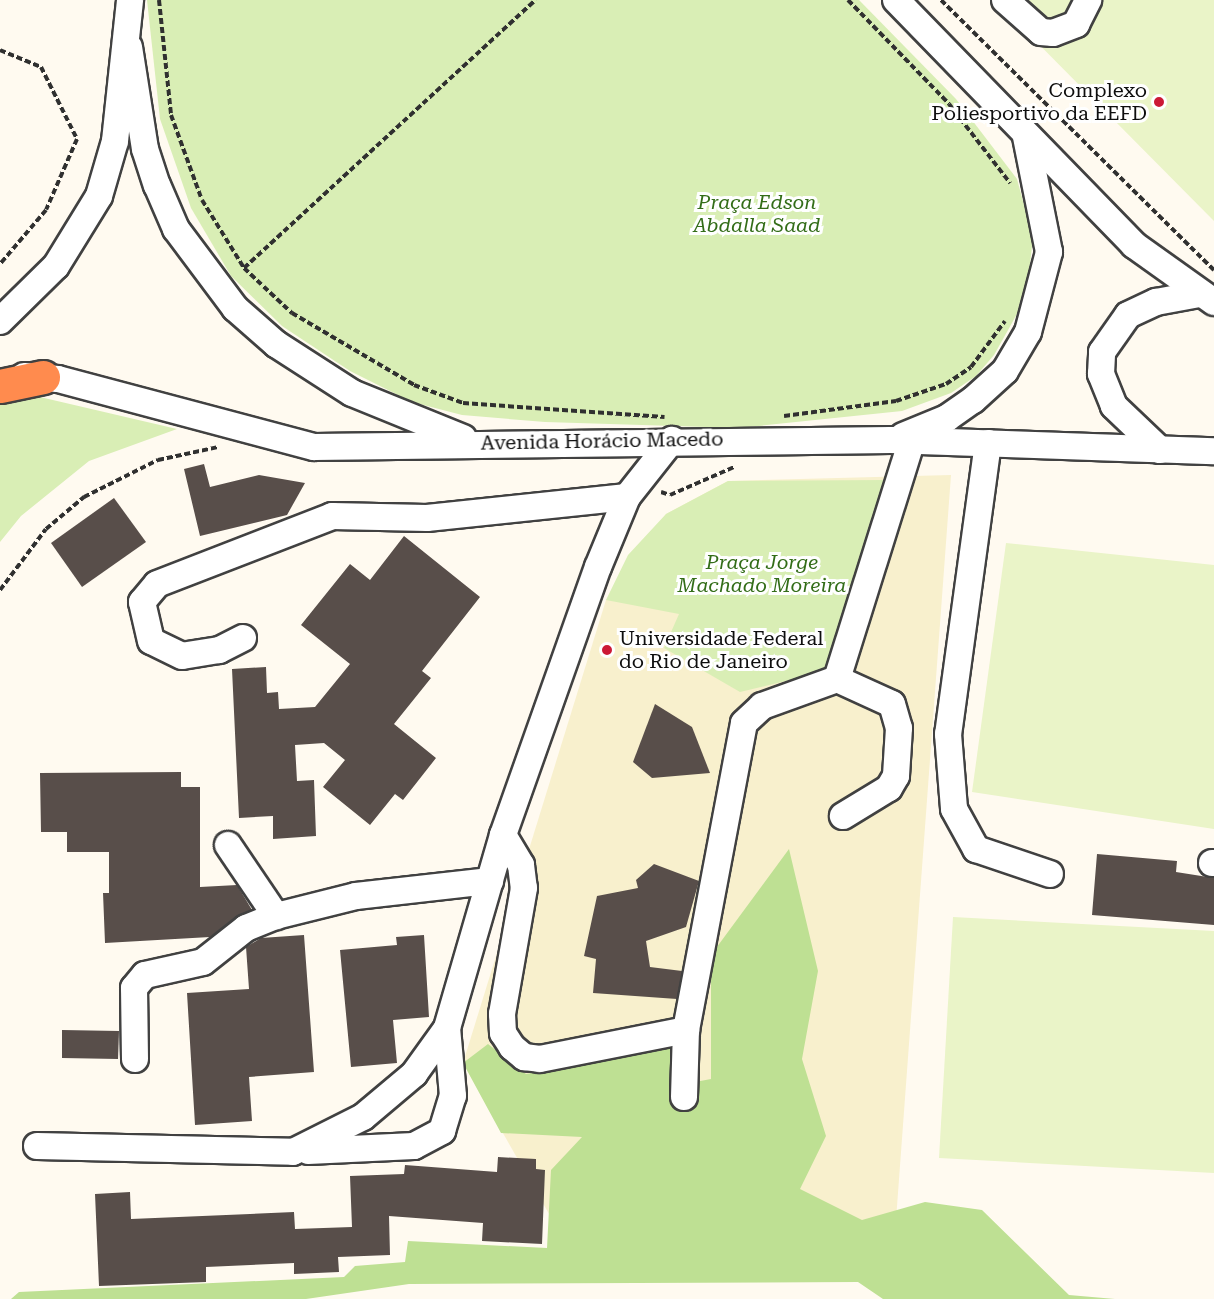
<!DOCTYPE html>
<meta charset="utf-8">
<style>
body{margin:0}
#map{position:relative;width:1214px;height:1299px;overflow:hidden;background:#fffaf0;font-family:"Roboto Serif",serif}
div>[style]{position:absolute}
[style*='--x']{left:calc(var(--x)*1px);top:calc(var(--y)*1px);width:calc(var(--w)*1px);rotate:calc(var(--a)*1deg)}
.farmland>*{inset:0;background:#f8f0cd}
.green>*{inset:0;background:#d9eeb5}
.forest>*{inset:0;background:#bee093}
.pitch>*{inset:0;background:#eaf4c8}
.building>*{inset:0;background:#584e4a}
.path>*{height:4px;margin-top:-2px;transform-origin:0;background:repeating-linear-gradient(90deg,#303030 0 6px,transparent 0 9px)}
.roads{filter:drop-shadow(2px 0 #414141) drop-shadow(-2px 0 #414141) drop-shadow(0 2px #414141) drop-shadow(0 -2px #414141)}
.minor>*{height:26px;margin:-13px;padding:0 13px;transform-origin:13px;border-radius:13px;background:#fff}
.highway>*{height:33px;margin:-16.5px;padding:0 16.5px;transform-origin:16.5px;border-radius:16.5px;background:#ff8b4e}
.dots>*{width:16px;height:16px;translate:-50% -50%;box-sizing:border-box;border:3px solid #fff;border-radius:50%}
span{translate:-50% -50%;white-space:nowrap;text-align:center;line-height:1.15;-webkit-text-stroke:6px #fff;paint-order:stroke}
.poi-label{font-size:20px;color:#0e0e0e}
.right{translate:-100% -50%;text-align:right}
.left{translate:0 -50%;text-align:left}
.park-label{font-size:20px;color:#336d18;font-style:italic}
.street-label{font-size:20px;color:#0e0e0e}
</style>
<div id="map">
<div class="farmland">
<i style="clip-path:polygon(951px 475px,894px 1247px,565px 1242px,463px 1063px,606px 600px,666px 514px,728px 481px)"></i>
</div>
<div class="green">
<i style="clip-path:polygon(147px 0,859px 0,956px 99px,1017px 179px,1033px 238px,1026px 298px,994px 355px,976px 376px,951px 393px,902px 411px,739px 428px,545px 422px,462px 415px,412px 402px,350px 371px,282px 326px,231px 276px,191px 208px,160px 119px)"></i>
<i style="clip-path:polygon(40px 397px,177px 429px,89px 461px,21px 516px,0 542px,0 403px)"></i>
<i style="clip-path:polygon(886px 480px,831px 670px,740px 692px,664px 648px,679px 614px,606px 600px,628px 555px,666px 514px,728px 481px)"></i>
</div>
<div class="forest">
<i style="clip-path:polygon(789px 849px,818px 971px,802px 1059px,826px 1136px,800px 1189px,862px 1220px,925px 1202px,982px 1210px,1069px 1295px,1115px 1299px,883px 1299px,858px 1282px,409px 1284px,306px 1299px,11px 1299px,19px 1292px,344px 1277px,355px 1266px,405px 1262px,408px 1241px,547px 1248px,551px 1170px,582px 1137px,501px 1133px,463px 1063px,488px 1044px,526px 1074px,681px 1046px,695px 1082px,711px 1079px,711px 955px)"></i>
</div>
<div class="pitch">
<i style="clip-path:polygon(995px 0,1214px 0,1214px 221px)"></i>
<i style="clip-path:polygon(1006px 543px,1214px 565px,1214px 829px,972px 792px)"></i>
<i style="clip-path:polygon(953px 917px,1214px 931px,1214px 1173px,939px 1158px)"></i>
</div>
<div class="building">
<i style="clip-path:polygon(204px 464px,210px 487px,259px 475px,305px 483px,287px 515px,200px 536px,184px 469px)"></i>
<i style="clip-path:polygon(114px 498px,146px 542px,82px 587px,51px 543px)"></i>
<i style="clip-path:polygon(404px 536px,480px 597px,422px 671px,431px 678px,394px 724px,436px 758px,403px 800px,395px 794px,370px 825px,323px 787px,345px 760px,324px 743px,295px 745px,297px 781px,314px 780px,316px 836px,273px 839px,273px 816px,239px 818px,232px 669px,266px 667px,267px 693px,278px 692px,279px 709px,315px 707px,350px 664px,301px 625px,350px 564px,370px 580px)"></i>
<i style="clip-path:polygon(655px 704px,692px 727px,710px 773px,652px 778px,633px 762px)"></i>
<i style="clip-path:polygon(181px 772px,181px 787px,200px 787px,200px 887px,237px 885px,252px 910px,210px 937px,105px 943px,103px 893px,109px 893px,109px 852px,67px 852px,67px 832px,41px 832px,40px 773px)"></i>
<i style="clip-path:polygon(1097px 854px,1177px 861px,1176px 872px,1214px 878px,1214px 925px,1092px 915px)"></i>
<i style="clip-path:polygon(654px 864px,699px 881px,686px 927px,646px 941px,650px 967px,682px 971px,677px 999px,593px 993px,596px 959px,584px 956px,597px 896px,638px 888px,636px 880px)"></i>
<i style="clip-path:polygon(304px 935px,314px 1072px,249px 1077px,252px 1121px,195px 1125px,187px 993px,249px 989px,246px 947px,261px 938px)"></i>
<i style="clip-path:polygon(424px 935px,429px 1017px,393px 1020px,397px 1063px,351px 1067px,340px 950px,397px 945px,396px 937px)"></i>
<i style="clip-path:polygon(62px 1030px,119px 1031px,118px 1059px,62px 1058px)"></i>
<i style="clip-path:polygon(498px 1157px,536px 1159px,536px 1169px,545px 1170px,542px 1244px,482px 1241px,483px 1223px,389px 1216px,390px 1255px,338px 1257px,339px 1272px,294px 1274px,294px 1263px,206px 1267px,206px 1282px,99px 1286px,95px 1194px,130px 1192px,131px 1219px,294px 1212px,295px 1229px,352px 1227px,350px 1176px,404px 1174px,405px 1165px,497px 1172px)"></i>
</div>
<div class="path">
<i style="--x:159;--y:0;--w:116;--a:84"></i>
<i style="--x:171;--y:115;--w:90;--a:70"></i>
<i style="--x:202;--y:200;--w:80;--a:58.3"></i>
<i style="--x:244;--y:268;--w:66;--a:43.2"></i>
<i style="--x:292;--y:313;--w:142;--a:30.5"></i>
<i style="--x:414;--y:385;--w:52;--a:20.2"></i>
<i style="--x:463;--y:403;--w:202;--a:4"></i>
<i style="--x:848;--y:0;--w:145;--a:45.8"></i>
<i style="--x:949;--y:104;--w:100;--a:52.3"></i>
<i style="--x:941;--y:0;--w:384;--a:44.7"></i>
<i style="--x:0;--y:50;--w:44;--a:22.5"></i>
<i style="--x:41;--y:67;--w:80;--a:63.4"></i>
<i style="--x:77;--y:139;--w:77;--a:113.6"></i>
<i style="--x:46;--y:210;--w:71;--a:130.4"></i>
<i style="--x:244;--y:268;--w:396;--a:-42.6"></i>
<i style="--x:784;--y:416;--w:113;--a:-7.6"></i>
<i style="--x:896;--y:401;--w:53;--a:-18.8"></i>
<i style="--x:946;--y:384;--w:30;--a:-34"></i>
<i style="--x:971;--y:367;--w:57;--a:-53.5"></i>
<i style="--x:661;--y:492;--w:9;--a:18"></i>
<i style="--x:670;--y:495;--w:70;--a:-23.6"></i>
<i style="--x:0;--y:590;--w:76;--a:-53"></i>
<i style="--x:46;--y:529;--w:50;--a:-40.1"></i>
<i style="--x:84;--y:497;--w:83;--a:-26.6"></i>
<i style="--x:158;--y:460;--w:61;--a:-12.2"></i>
</div>
<div class="roads">
<div class="minor">
<i style="--x:896;--y:0;--w:342;--a:45.8"></i>
<i style="--x:1134;--y:245;--w:98;--a:35.5"></i>
<i style="--x:1005;--y:0;--w:48;--a:41.6"></i>
<i style="--x:1041;--y:32;--w:12;--a:5"></i>
<i style="--x:1053;--y:33;--w:25;--a:-21"></i>
<i style="--x:1076;--y:24;--w:27;--a:-63"></i>
<i style="--x:129;--y:47;--w:103;--a:81.1"></i>
<i style="--x:145;--y:149;--w:38;--a:72"></i>
<i style="--x:157;--y:185;--w:48;--a:66.6"></i>
<i style="--x:176;--y:229;--w:99;--a:53.2"></i>
<i style="--x:235;--y:308;--w:55;--a:41.3"></i>
<i style="--x:276;--y:344;--w:90;--a:32.8"></i>
<i style="--x:352;--y:393;--w:120;--a:22.1"></i>
<i style="--x:0;--y:321;--w:78;--a:-44.5"></i>
<i style="--x:56;--y:266;--w:82;--a:-58.4"></i>
<i style="--x:99;--y:196;--w:57;--a:-73.8"></i>
<i style="--x:115;--y:141;--w:142;--a:-83.9"></i>
<i style="--x:24;--y:376;--w:34;--a:5"></i>
<i style="--x:58;--y:379;--w:265;--a:14.9"></i>
<i style="--x:314;--y:447;--w:577;--a:-0.7"></i>
<i style="--x:891;--y:440;--w:323;--a:2"></i>
<i style="--x:903;--y:436;--w:48;--a:-22.2"></i>
<i style="--x:947;--y:418;--w:32;--a:-35"></i>
<i style="--x:973;--y:400;--w:43;--a:-42.2"></i>
<i style="--x:1005;--y:371;--w:45;--a:-59.5"></i>
<i style="--x:1028;--y:332;--w:83;--a:-75.3"></i>
<i style="--x:1049;--y:252;--w:117;--a:-101.3"></i>
<i style="--x:988;--y:443;--w:294;--a:97.8"></i>
<i style="--x:948;--y:734;--w:75;--a:85.4"></i>
<i style="--x:954;--y:809;--w:46;--a:61.2"></i>
<i style="--x:976;--y:849;--w:78;--a:18.7"></i>
<i style="--x:1160;--y:450;--w:64;--a:-136.3"></i>
<i style="--x:1114;--y:406;--w:35;--a:-112"></i>
<i style="--x:1101;--y:374;--w:22;--a:-87"></i>
<i style="--x:1102;--y:352;--w:45;--a:-54.9"></i>
<i style="--x:1128;--y:315;--w:31;--a:-25"></i>
<i style="--x:1156;--y:302;--w:44;--a:-10.5"></i>
<i style="--x:243;--y:638;--w:27;--a:153"></i>
<i style="--x:219;--y:650;--w:37;--a:171"></i>
<i style="--x:182;--y:656;--w:34;--a:-154"></i>
<i style="--x:151;--y:641;--w:40;--a:-103"></i>
<i style="--x:142;--y:602;--w:23;--a:-50"></i>
<i style="--x:157;--y:584;--w:188;--a:-21.2"></i>
<i style="--x:332;--y:516;--w:95;--a:1.2"></i>
<i style="--x:427;--y:518;--w:201;--a:-6"></i>
<i style="--x:837;--y:679;--w:60;--a:24.4"></i>
<i style="--x:892;--y:704;--w:25;--a:74"></i>
<i style="--x:899;--y:728;--w:48;--a:93.6"></i>
<i style="--x:896;--y:776;--w:14;--a:120"></i>
<i style="--x:889;--y:788;--w:54;--a:148.7"></i>
<i style="--x:503;--y:835;--w:35;--a:59"></i>
<i style="--x:521;--y:865;--w:23;--a:83"></i>
<i style="--x:524;--y:888;--w:128;--a:99.9"></i>
<i style="--x:502;--y:1014;--w:19;--a:87"></i>
<i style="--x:503;--y:1033;--w:17;--a:57"></i>
<i style="--x:512;--y:1047;--w:16;--a:40"></i>
<i style="--x:524;--y:1057;--w:16;--a:7"></i>
<i style="--x:540;--y:1059;--w:149;--a:-11.2"></i>
<i style="--x:686;--y:1030;--w:312;--a:-79.3"></i>
<i style="--x:744;--y:723;--w:25;--a:-43"></i>
<i style="--x:762;--y:706;--w:80;--a:-19.8"></i>
<i style="--x:837;--y:679;--w:250;--a:-72.6"></i>
<i style="--x:228;--y:845;--w:86;--a:55.9"></i>
<i style="--x:1212;--y:863;--w:2;--a:0"></i>
<i style="--x:135;--y:1059;--w:71;--a:-90.8"></i>
<i style="--x:134;--y:988;--w:17;--a:-50"></i>
<i style="--x:145;--y:975;--w:59;--a:-12.6"></i>
<i style="--x:203;--y:962;--w:55;--a:-38.3"></i>
<i style="--x:246;--y:928;--w:32;--a:-22"></i>
<i style="--x:276;--y:916;--w:82;--a:-14"></i>
<i style="--x:356;--y:896;--w:135;--a:-6.4"></i>
<i style="--x:684;--y:1097;--w:67;--a:-88.3"></i>
<i style="--x:37;--y:1146;--w:256;--a:1.3"></i>
<i style="--x:293;--y:1152;--w:78;--a:-26.6"></i>
<i style="--x:363;--y:1117;--w:67;--a:-40.1"></i>
<i style="--x:414;--y:1074;--w:57;--a:-54.3"></i>
<i style="--x:447;--y:1028;--w:201;--a:-73.8"></i>
<i style="--x:503;--y:835;--w:284;--a:-70.5"></i>
<i style="--x:598;--y:567;--w:76;--a:-67.5"></i>
<i style="--x:627;--y:497;--w:73;--a:-51.7"></i>
<i style="--x:308;--y:1151;--w:106;--a:-2.7"></i>
<i style="--x:414;--y:1146;--w:32;--a:-28"></i>
<i style="--x:442;--y:1131;--w:37;--a:-73"></i>
<i style="--x:453;--y:1096;--w:68;--a:-95"></i>
</div>
<div class="highway">
<i style="--x:0;--y:386;--w:44;--a:-11.8"></i>
</div>
</div>
<div class="dots">
<i style="left:1159px;top:102px;background:#cc1935"></i>
<i style="left:607px;top:650px;background:#cc1935"></i>
</div>
<div class="poi-label">
<span class="right" style="left:1147px;top:102px">Complexo<br>Poliesportivo da EEFD</span>
<span class="left" style="left:619px;top:650px">Universidade Federal<br>do Rio de Janeiro</span>
</div>
<div class="park-label">
<span style="left:757px;top:214px">Praça Edson<br>Abdalla Saad</span>
<span style="left:762px;top:574px">Praça Jorge<br>Machado Moreira</span>
</div>
<div class="street-label">
<span style="left:602px;top:441px;rotate:-1deg">Avenida Horácio Macedo</span>
</div>
</div>
